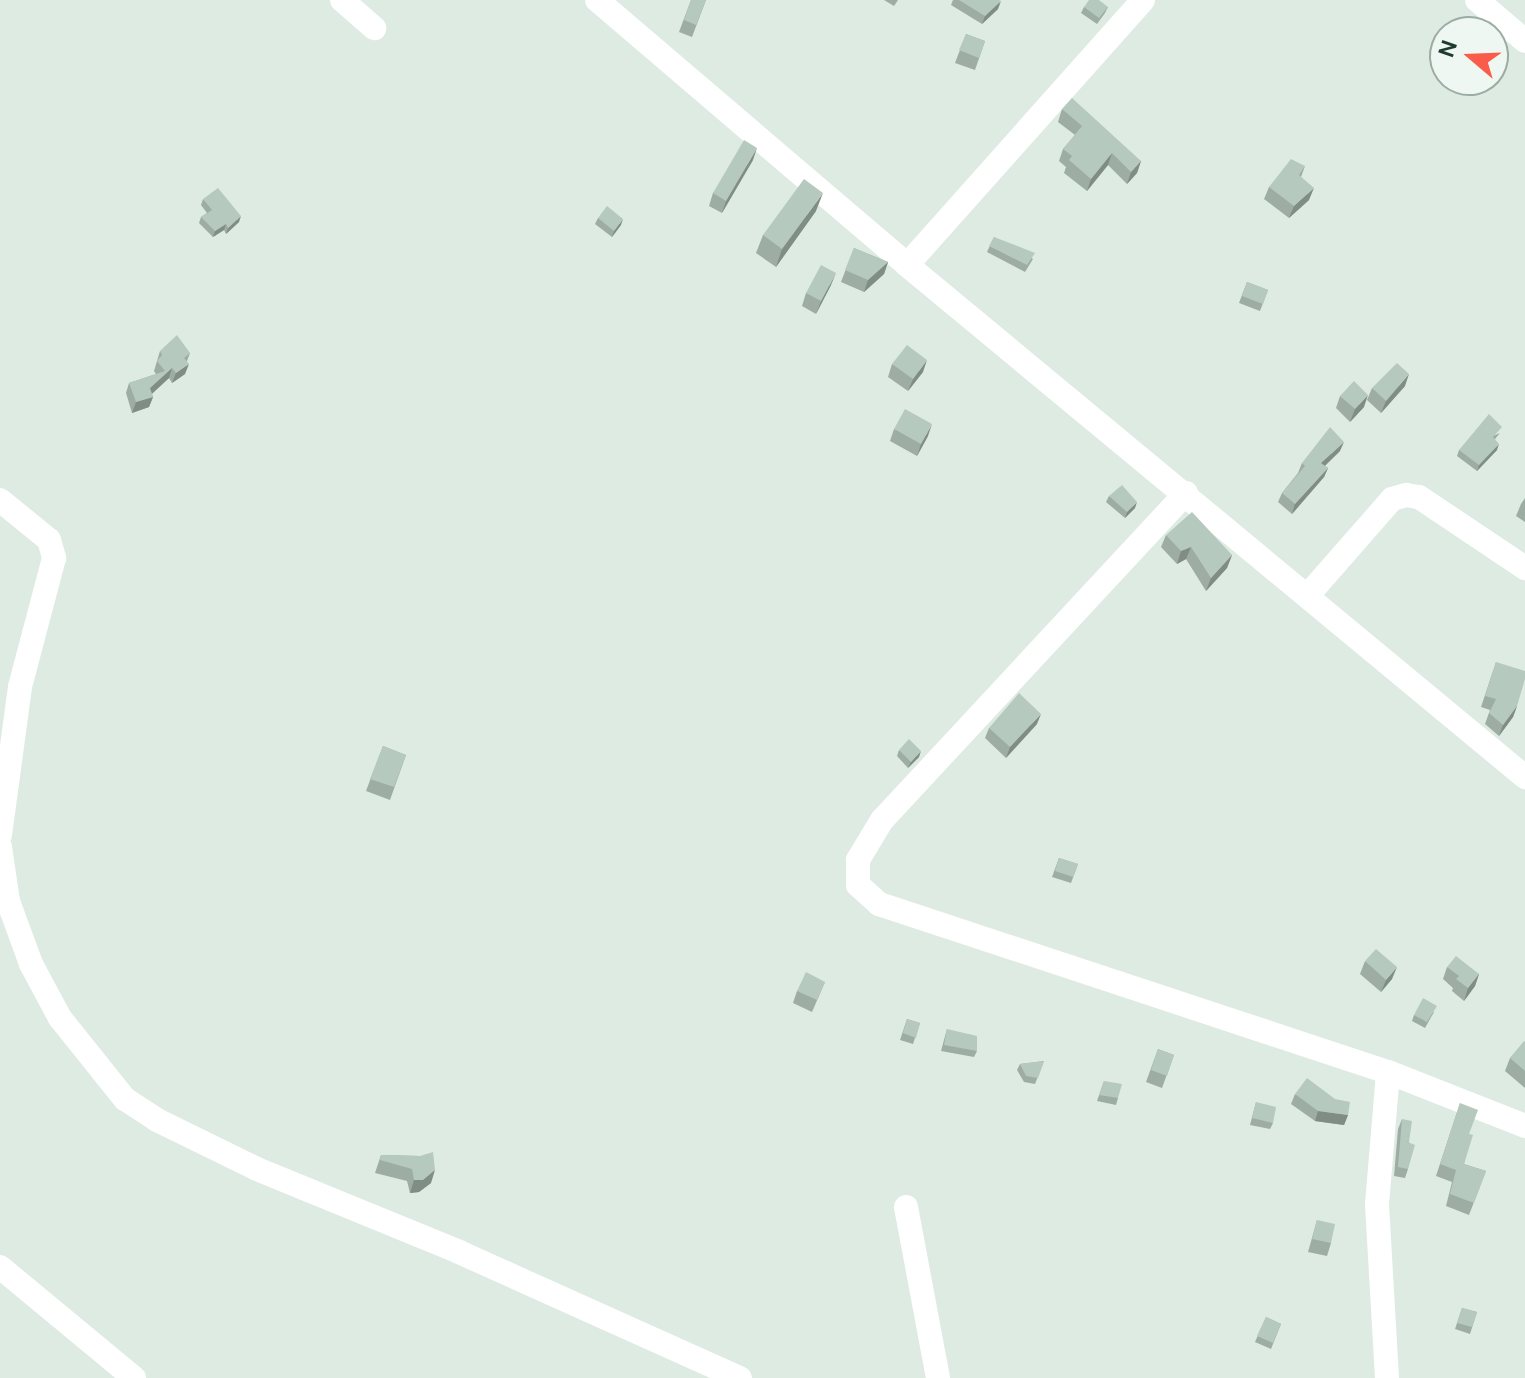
<!DOCTYPE html>
<style>
body{margin:0}
#map{position:relative;width:1525px;height:1378px;overflow:hidden;background:#deebe3;font-family:"DM Sans",sans-serif}
div>[style]{position:absolute}
[style*='--x']{left:calc(var(--x)*1px);top:calc(var(--y)*1px);width:calc(var(--w)*1px);rotate:calc(var(--a)*1deg)}
.minor>*{height:24px;margin:-12px;padding:0 12px;transform-origin:12px;border-radius:12px;background:#fff}
.wall>*{inset:0;background:#9dada3}
.shaded-wall>*{inset:0;background:#7f8d85}
.building>*{inset:0;background:#b6c9be}
span{translate:-50% -50%;white-space:nowrap;text-align:center;line-height:1.15;-webkit-text-stroke:6px #eef7f1;paint-order:stroke}
.north{position:absolute;left:1429px;top:16px;width:80px;height:80px;box-sizing:border-box;background:#eef7f1;border:2px solid #9baca3;border-radius:50%;rotate:289deg;font-size:22px;font-weight:700;line-height:32px;text-align:center;color:#1e3b2f}
.north::after{content:'';display:block;margin:auto;width:28px;height:36px;background:#fb5b4b;clip-path:polygon(50% 0,100% 100%,50% 72%,0 100%)}
</style>
<div id="map">
<div class="minor">
<i style="--x:342;--y:0;--w:43;--a:41.2"></i>
<i style="--x:597;--y:0;--w:408;--a:40.5"></i>
<i style="--x:907;--y:265;--w:803;--a:39.64"></i>
<i style="--x:1477;--y:0;--w:63;--a:40.5"></i>
<i style="--x:907;--y:265;--w:355;--a:-48.3"></i>
<i style="--x:1186;--y:493;--w:446;--a:132.9"></i>
<i style="--x:882;--y:820;--w:47;--a:121"></i>
<i style="--x:858;--y:860;--w:25;--a:90"></i>
<i style="--x:858;--y:885;--w:28;--a:42"></i>
<i style="--x:879;--y:904;--w:536;--a:18.27"></i>
<i style="--x:1388;--y:1072;--w:147;--a:21.5"></i>
<i style="--x:0;--y:500;--w:63;--a:39.2"></i>
<i style="--x:49;--y:540;--w:19;--a:74"></i>
<i style="--x:54;--y:558;--w:133;--a:104.8"></i>
<i style="--x:20;--y:687;--w:149;--a:97.7"></i>
<i style="--x:1308;--y:595;--w:128;--a:-48.8"></i>
<i style="--x:1392;--y:499;--w:15;--a:-16"></i>
<i style="--x:1406;--y:495;--w:13;--a:9"></i>
<i style="--x:1419;--y:497;--w:128;--a:33.8"></i>
<i style="--x:0;--y:847;--w:55;--a:81.6"></i>
<i style="--x:8;--y:901;--w:67;--a:69.9"></i>
<i style="--x:31;--y:964;--w:61;--a:61.8"></i>
<i style="--x:60;--y:1018;--w:104;--a:51.3"></i>
<i style="--x:125;--y:1099;--w:38;--a:33"></i>
<i style="--x:157;--y:1120;--w:111;--a:26.1"></i>
<i style="--x:257;--y:1169;--w:218;--a:22.3"></i>
<i style="--x:459;--y:1252;--w:308;--a:24.2"></i>
<i style="--x:906;--y:1207;--w:174;--a:79.4"></i>
<i style="--x:0;--y:1267;--w:174;--a:39.6"></i>
<i style="--x:1387;--y:1378;--w:174;--a:-93.3"></i>
<i style="--x:1377;--y:1204;--w:132;--a:-85.2"></i>
</div>
<div class="wall">
<i style="clip-path:polygon(691px 0,706px 0,692px 37px,679px 32px)"></i>
<i style="clip-path:polygon(884px 0,898px 0,894px 6px)"></i>
<i style="clip-path:polygon(951px 0,999px 0,998px 9px,982px 24px,951px 5px,953px 0)"></i>
<i style="clip-path:polygon(1084px 7px,1108px 7px,1105px 13px,1097px 24px,1081px 13px)"></i>
<i style="clip-path:polygon(966px 34px,985px 41px,975px 70px,955px 63px)"></i>
<i style="clip-path:polygon(1062px 109px,1141px 161px,1137px 173px,1127px 184px,1108px 165px,1087px 191px,1064px 173px,1066px 167px,1059px 161px,1063px 149px,1075px 135px,1058px 122px)"></i>
<i style="clip-path:polygon(753px 160px,722px 213px,709px 206px,713px 193px)"></i>
<i style="clip-path:polygon(1305px 166px,1301px 177px,1309px 200px,1289px 218px,1264px 199px,1269px 187px)"></i>
<i style="clip-path:polygon(203px 199px,239px 222px,226px 234px,224px 230px,213px 237px,199px 223px,201px 217px,207px 213px,201px 205px)"></i>
<i style="clip-path:polygon(816px 211px,776px 267px,756px 253px,763px 235px)"></i>
<i style="clip-path:polygon(598px 218px,621px 225px,612px 237px,595px 224px)"></i>
<i style="clip-path:polygon(994px 237px,1033px 259px,1025px 272px,987px 252px)"></i>
<i style="clip-path:polygon(854px 248px,888px 262px,884px 274px,864px 292px,841px 282px)"></i>
<i style="clip-path:polygon(1247px 282px,1268px 290px,1260px 311px,1239px 303px)"></i>
<i style="clip-path:polygon(831px 285px,816px 314px,802px 306px,806px 293px)"></i>
<i style="clip-path:polygon(160px 351px,190px 353px,187px 361px,185px 374px,172px 383px,169px 378px,152px 394px,153px 397px,149px 407px,132px 413px,126px 393px,129px 383px,156px 374px,154px 371px)"></i>
<i style="clip-path:polygon(892px 364px,923px 372px,908px 391px,888px 377px)"></i>
<i style="clip-path:polygon(1405px 386px,1381px 413px,1367px 400px,1372px 388px)"></i>
<i style="clip-path:polygon(1340px 396px,1364px 407px,1350px 422px,1336px 408px)"></i>
<i style="clip-path:polygon(894px 429px,928px 436px,917px 456px,890px 441px)"></i>
<i style="clip-path:polygon(1500px 433px,1495px 439px,1497px 450px,1477px 471px,1457px 456px,1459px 450px)"></i>
<i style="clip-path:polygon(1340px 451px,1325px 466px,1328px 468px,1324px 477px,1292px 514px,1278px 502px,1282px 493px,1298px 473px,1302px 463px)"></i>
<i style="clip-path:polygon(1109px 496px,1135px 508px,1125px 518px,1106px 502px)"></i>
<i style="clip-path:polygon(1525px 498px,1525px 522px,1516px 516px,1521px 504px)"></i>
<i style="clip-path:polygon(1166px 535px,1232px 555px,1227px 568px,1206px 591px,1186px 559px,1177px 564px,1161px 547px)"></i>
<i style="clip-path:polygon(1496px 662px,1517px 706px,1513px 717px,1499px 736px,1485px 724px,1490px 710px,1481px 707px)"></i>
<i style="clip-path:polygon(1037px 724px,1006px 758px,985px 738px,989px 728px)"></i>
<i style="clip-path:polygon(383px 746px,406px 755px,390px 800px,366px 791px)"></i>
<i style="clip-path:polygon(899px 750px,919px 757px,908px 768px,897px 756px)"></i>
<i style="clip-path:polygon(1059px 858px,1078px 864px,1071px 883px,1052px 877px)"></i>
<i style="clip-path:polygon(1365px 961px,1392px 979px,1381px 992px,1360px 974px)"></i>
<i style="clip-path:polygon(1447px 967px,1479px 974px,1475px 986px,1464px 1001px,1452px 991px,1453px 988px,1443px 979px)"></i>
<i style="clip-path:polygon(825px 982px,812px 1012px,793px 1003px,797px 991px)"></i>
<i style="clip-path:polygon(1434px 1012px,1425px 1028px,1412px 1021px,1414px 1015px)"></i>
<i style="clip-path:polygon(907px 1019px,920px 1023px,913px 1044px,900px 1040px)"></i>
<i style="clip-path:polygon(947px 1029px,977px 1051px,974px 1057px,941px 1051px)"></i>
<i style="clip-path:polygon(1525px 1042px,1525px 1088px,1505px 1071px,1510px 1058px)"></i>
<i style="clip-path:polygon(1158px 1049px,1174px 1055px,1162px 1088px,1146px 1082px)"></i>
<i style="clip-path:polygon(1044px 1061px,1035px 1084px,1024px 1082px,1017px 1070px,1020px 1064px)"></i>
<i style="clip-path:polygon(1104px 1081px,1118px 1098px,1116px 1105px,1097px 1101px)"></i>
<i style="clip-path:polygon(1295px 1094px,1348px 1115px,1344px 1125px,1315px 1121px,1291px 1104px)"></i>
<i style="clip-path:polygon(1256px 1102px,1273px 1123px,1270px 1129px,1250px 1125px)"></i>
<i style="clip-path:polygon(1460px 1103px,1469px 1134px,1464px 1164px,1486px 1171px,1469px 1215px,1446px 1206px,1452px 1182px,1436px 1176px)"></i>
<i style="clip-path:polygon(1402px 1119px,1409px 1143px,1408px 1169px,1405px 1178px,1394px 1176px,1398px 1129px)"></i>
<i style="clip-path:polygon(381px 1155px,420px 1156px,431px 1183px,419px 1192px,410px 1193px,407px 1181px,375px 1173px)"></i>
<i style="clip-path:polygon(1317px 1220px,1331px 1243px,1327px 1256px,1308px 1252px)"></i>
<i style="clip-path:polygon(1462px 1308px,1477px 1312px,1470px 1334px,1455px 1329px)"></i>
<i style="clip-path:polygon(1266px 1317px,1281px 1324px,1271px 1349px,1255px 1342px)"></i>
</div>
<div class="shaded-wall">
<i style="clip-path:polygon(1001px 1px,998px 9px,982px 24px,985px 16px)"></i>
<i style="clip-path:polygon(757px 148px,753px 160px,722px 213px,726px 201px)"></i>
<i style="clip-path:polygon(1112px 153px,1108px 165px,1087px 191px,1091px 179px)"></i>
<i style="clip-path:polygon(1141px 161px,1137px 173px,1127px 184px,1131px 172px)"></i>
<i style="clip-path:polygon(1314px 188px,1309px 200px,1289px 218px,1294px 206px)"></i>
<i style="clip-path:polygon(823px 193px,816px 211px,776px 267px,782px 249px)"></i>
<i style="clip-path:polygon(241px 216px,239px 222px,226px 234px,228px 228px)"></i>
<i style="clip-path:polygon(623px 219px,621px 225px,612px 237px,614px 231px)"></i>
<i style="clip-path:polygon(226px 224px,224px 230px,213px 237px,215px 231px)"></i>
<i style="clip-path:polygon(888px 262px,884px 274px,864px 292px,868px 280px)"></i>
<i style="clip-path:polygon(836px 273px,831px 285px,816px 314px,821px 301px)"></i>
<i style="clip-path:polygon(927px 360px,923px 372px,908px 391px,913px 379px)"></i>
<i style="clip-path:polygon(189px 364px,185px 374px,172px 383px,176px 373px)"></i>
<i style="clip-path:polygon(172px 368px,169px 378px,146px 399px,150px 388px)"></i>
<i style="clip-path:polygon(1409px 374px,1405px 386px,1381px 413px,1386px 401px)"></i>
<i style="clip-path:polygon(1368px 395px,1364px 407px,1350px 422px,1355px 409px)"></i>
<i style="clip-path:polygon(153px 397px,149px 407px,132px 413px,136px 402px)"></i>
<i style="clip-path:polygon(932px 424px,928px 436px,917px 456px,921px 444px)"></i>
<i style="clip-path:polygon(1344px 442px,1340px 451px,1318px 472px,1321px 463px)"></i>
<i style="clip-path:polygon(1499px 444px,1497px 450px,1477px 471px,1479px 465px)"></i>
<i style="clip-path:polygon(1328px 468px,1324px 477px,1292px 514px,1295px 504px)"></i>
<i style="clip-path:polygon(1137px 502px,1135px 508px,1125px 518px,1127px 512px)"></i>
<i style="clip-path:polygon(1191px 547px,1186px 559px,1177px 564px,1181px 551px)"></i>
<i style="clip-path:polygon(1232px 555px,1227px 568px,1206px 591px,1211px 578px)"></i>
<i style="clip-path:polygon(1517px 706px,1513px 717px,1499px 736px,1503px 725px)"></i>
<i style="clip-path:polygon(1041px 714px,1037px 724px,1006px 758px,1010px 747px)"></i>
<i style="clip-path:polygon(921px 751px,919px 757px,908px 768px,911px 762px)"></i>
<i style="clip-path:polygon(1397px 967px,1392px 979px,1381px 992px,1386px 980px)"></i>
<i style="clip-path:polygon(1479px 974px,1475px 986px,1464px 1001px,1468px 988px)"></i>
<i style="clip-path:polygon(1318px 1111px,1348px 1115px,1344px 1125px,1315px 1121px)"></i>
<i style="clip-path:polygon(435px 1170px,431px 1183px,419px 1192px,410px 1193px,414px 1180px)"></i>
</div>
<div class="building">
<i style="clip-path:polygon(691px 0,706px 0,696px 25px,684px 20px)"></i>
<i style="clip-path:polygon(959px 0,999px 0,1001px 1px,985px 16px)"></i>
<i style="clip-path:polygon(1089px 0,1099px 0,1108px 7px,1099px 18px,1084px 7px)"></i>
<i style="clip-path:polygon(966px 34px,985px 41px,979px 58px,959px 50px)"></i>
<i style="clip-path:polygon(1072px 98px,1141px 161px,1131px 172px,1112px 153px,1091px 179px,1069px 160px,1072px 156px,1063px 149px,1082px 126px,1062px 109px)"></i>
<i style="clip-path:polygon(744px 140px,757px 148px,726px 201px,713px 193px)"></i>
<i style="clip-path:polygon(1291px 159px,1305px 166px,1299px 175px,1314px 188px,1294px 206px,1269px 187px)"></i>
<i style="clip-path:polygon(804px 179px,823px 193px,782px 249px,763px 235px)"></i>
<i style="clip-path:polygon(218px 188px,241px 216px,228px 228px,226px 224px,215px 231px,201px 217px,212px 210px,203px 199px)"></i>
<i style="clip-path:polygon(607px 206px,623px 219px,614px 231px,598px 218px)"></i>
<i style="clip-path:polygon(994px 237px,1035px 253px,1027px 265px,989px 246px)"></i>
<i style="clip-path:polygon(854px 248px,888px 262px,868px 280px,845px 270px)"></i>
<i style="clip-path:polygon(821px 265px,836px 273px,821px 301px,806px 293px)"></i>
<i style="clip-path:polygon(1247px 282px,1268px 290px,1263px 304px,1242px 296px)"></i>
<i style="clip-path:polygon(177px 335px,190px 353px,184px 358px,189px 364px,176px 373px,172px 368px,150px 388px,153px 397px,136px 402px,129px 383px,165px 371px,157px 361px,162px 355px,160px 351px)"></i>
<i style="clip-path:polygon(907px 345px,927px 360px,913px 379px,892px 364px)"></i>
<i style="clip-path:polygon(1397px 363px,1409px 374px,1386px 401px,1372px 388px)"></i>
<i style="clip-path:polygon(1354px 381px,1368px 395px,1355px 409px,1340px 396px)"></i>
<i style="clip-path:polygon(905px 409px,932px 424px,921px 444px,894px 429px)"></i>
<i style="clip-path:polygon(1489px 414px,1502px 427px,1493px 437px,1499px 444px,1479px 465px,1459px 450px)"></i>
<i style="clip-path:polygon(1330px 427px,1344px 442px,1321px 463px,1328px 468px,1295px 504px,1282px 493px,1305px 466px,1302px 463px)"></i>
<i style="clip-path:polygon(1122px 485px,1137px 502px,1127px 512px,1109px 496px)"></i>
<i style="clip-path:polygon(1192px 512px,1232px 555px,1211px 578px,1191px 547px,1181px 551px,1166px 535px)"></i>
<i style="clip-path:polygon(1496px 662px,1525px 671px,1525px 679px,1517px 706px,1503px 725px,1489px 713px,1496px 699px,1485px 696px)"></i>
<i style="clip-path:polygon(1019px 693px,1041px 714px,1010px 747px,989px 728px)"></i>
<i style="clip-path:polygon(909px 739px,921px 751px,911px 762px,899px 750px)"></i>
<i style="clip-path:polygon(383px 746px,406px 755px,394px 787px,370px 779px)"></i>
<i style="clip-path:polygon(1059px 858px,1078px 864px,1073px 877px,1055px 871px)"></i>
<i style="clip-path:polygon(1376px 949px,1397px 967px,1386px 980px,1365px 961px)"></i>
<i style="clip-path:polygon(1456px 956px,1479px 974px,1468px 988px,1456px 979px,1459px 976px,1447px 967px)"></i>
<i style="clip-path:polygon(806px 972px,825px 982px,817px 1000px,797px 991px)"></i>
<i style="clip-path:polygon(1423px 998px,1437px 1006px,1427px 1022px,1414px 1015px)"></i>
<i style="clip-path:polygon(907px 1019px,920px 1023px,916px 1038px,903px 1033px)"></i>
<i style="clip-path:polygon(947px 1029px,977px 1036px,977px 1051px,944px 1045px)"></i>
<i style="clip-path:polygon(1524px 1041px,1525px 1042px,1525px 1071px,1510px 1058px)"></i>
<i style="clip-path:polygon(1158px 1049px,1174px 1055px,1167px 1076px,1151px 1070px)"></i>
<i style="clip-path:polygon(1044px 1061px,1038px 1078px,1026px 1076px,1020px 1064px)"></i>
<i style="clip-path:polygon(1307px 1078px,1335px 1099px,1350px 1102px,1348px 1115px,1318px 1111px,1295px 1094px)"></i>
<i style="clip-path:polygon(1104px 1081px,1122px 1084px,1118px 1098px,1099px 1095px)"></i>
<i style="clip-path:polygon(1256px 1102px,1276px 1107px,1273px 1123px,1252px 1118px)"></i>
<i style="clip-path:polygon(1460px 1103px,1478px 1110px,1469px 1134px,1473px 1135px,1464px 1164px,1486px 1171px,1474px 1203px,1450px 1194px,1456px 1170px,1440px 1164px)"></i>
<i style="clip-path:polygon(1402px 1119px,1412px 1121px,1409px 1142px,1405px 1141px,1415px 1145px,1408px 1169px,1398px 1167px)"></i>
<i style="clip-path:polygon(433px 1152px,435px 1170px,423px 1180px,414px 1180px,412px 1169px,380px 1160px,381px 1155px,420px 1156px)"></i>
<i style="clip-path:polygon(1317px 1220px,1335px 1224px,1331px 1243px,1312px 1239px)"></i>
<i style="clip-path:polygon(1462px 1308px,1477px 1312px,1472px 1327px,1457px 1323px)"></i>
<i style="clip-path:polygon(1266px 1317px,1281px 1324px,1273px 1343px,1257px 1336px)"></i>
</div>
<div class="north">N</div>
</div>
